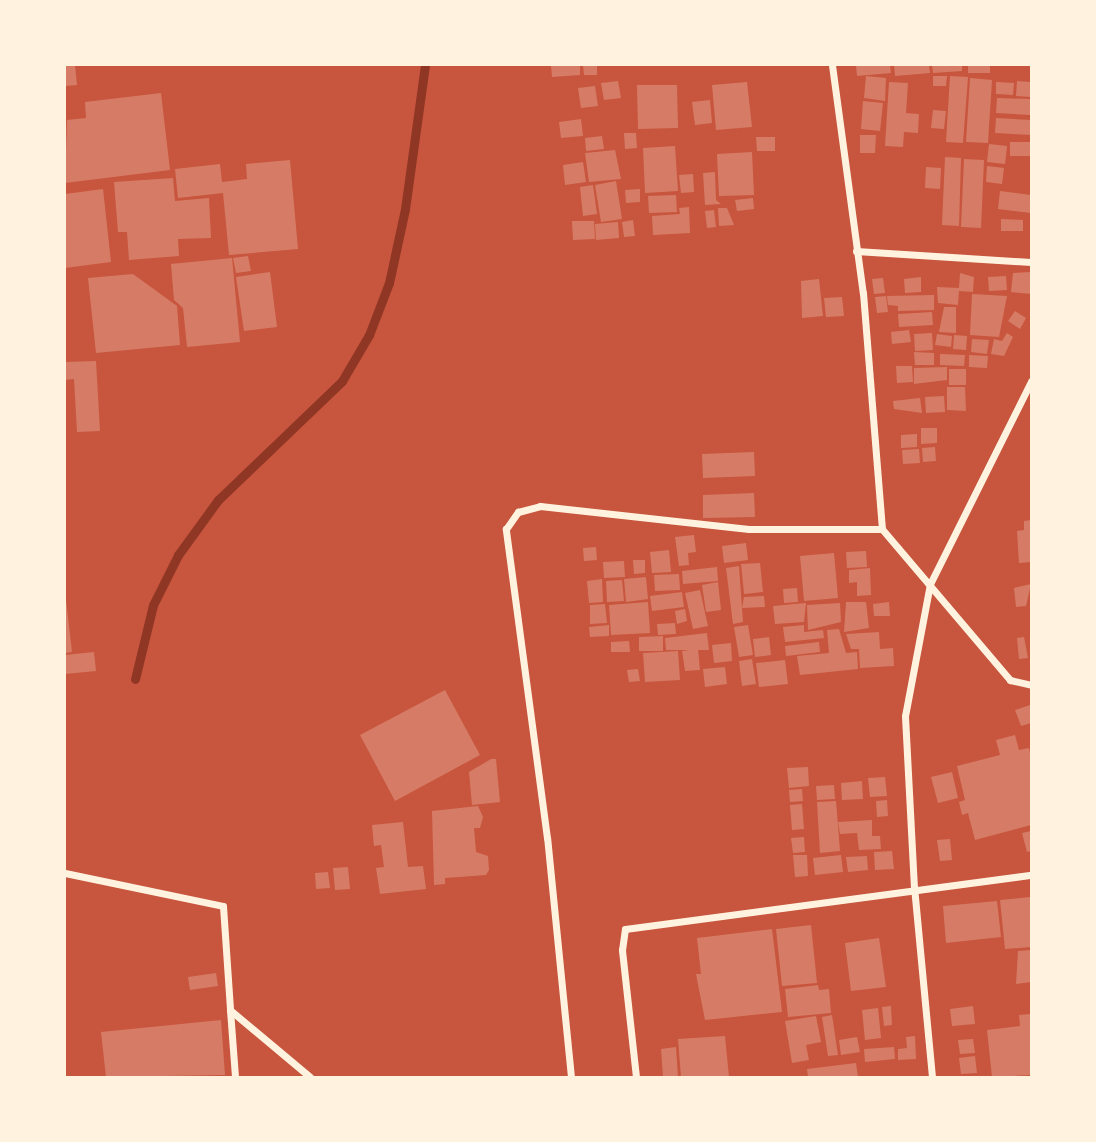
<!DOCTYPE html>
<style>
body{margin:0}
#map{position:relative;width:1096px;height:1142px;overflow:hidden;background:#c8553d;font-family:Ubuntu,sans-serif}
div>[style]{position:absolute}
[style*='--x']{left:calc(var(--x)*1px);top:calc(var(--y)*1px);width:calc(var(--w)*1px);rotate:calc(var(--a)*1deg)}
.stream>*{height:9px;margin:-4.5px;padding:0 4.5px;transform-origin:4.5px;border-radius:4.5px;background:#8f3625}
.building>*{inset:0;background:#d67c66}
.minor>*{height:7px;margin:-3.5px;padding:0 3.5px;transform-origin:3.5px;border-radius:3.5px;background:#fff3e0}
span{translate:-50% -50%;white-space:nowrap;text-align:center;line-height:1.15;-webkit-text-stroke:7px #fff3e0;paint-order:stroke}
.frame{position:absolute;inset:0;border:66px solid #fff3e0;pointer-events:none}
</style>
<div id="map">
<div class="stream">
<i style="--x:135;--y:679;--w:76;--a:-76.3"></i>
<i style="--x:153;--y:605;--w:56;--a:-63.4"></i>
<i style="--x:178;--y:555;--w:68;--a:-54"></i>
<i style="--x:218;--y:500;--w:172;--a:-43.8"></i>
<i style="--x:342;--y:381;--w:53;--a:-59.6"></i>
<i style="--x:369;--y:335;--w:56;--a:-69"></i>
<i style="--x:389;--y:283;--w:76;--a:-77.8"></i>
<i style="--x:405;--y:209;--w:145;--a:-82.1"></i>
</div>
<div class="building">
<i style="clip-path:polygon(65px 65px,75px 65px,77px 85px,65px 86px)"></i>
<i style="clip-path:polygon(551px 65px,580px 65px,580px 75px,552px 77px)"></i>
<i style="clip-path:polygon(583px 65px,597px 65px,597px 75px,584px 75px)"></i>
<i style="clip-path:polygon(856px 65px,890px 65px,891px 73px,857px 76px)"></i>
<i style="clip-path:polygon(894px 65px,929px 65px,930px 73px,895px 76px)"></i>
<i style="clip-path:polygon(932px 65px,962px 65px,962px 71px,933px 73px)"></i>
<i style="clip-path:polygon(968px 65px,990px 65px,990px 73px,968px 73px)"></i>
<i style="clip-path:polygon(866px 76px,886px 78px,885px 101px,864px 98px)"></i>
<i style="clip-path:polygon(933px 76px,947px 76px,946px 86px,933px 86px)"></i>
<i style="clip-path:polygon(950px 76px,968px 77px,963px 143px,946px 142px)"></i>
<i style="clip-path:polygon(970px 78px,992px 80px,988px 143px,966px 142px)"></i>
<i style="clip-path:polygon(618px 81px,621px 98px,604px 100px,601px 83px)"></i>
<i style="clip-path:polygon(1017px 81px,1031px 82px,1031px 97px,1016px 96px)"></i>
<i style="clip-path:polygon(747px 82px,752px 127px,716px 130px,712px 85px)"></i>
<i style="clip-path:polygon(889px 82px,908px 83px,906px 113px,919px 114px,918px 133px,904px 132px,903px 147px,885px 146px)"></i>
<i style="clip-path:polygon(996px 82px,1014px 83px,1013px 95px,996px 94px)"></i>
<i style="clip-path:polygon(637px 85px,677px 85px,678px 128px,638px 129px)"></i>
<i style="clip-path:polygon(595px 86px,598px 106px,581px 108px,578px 88px)"></i>
<i style="clip-path:polygon(161px 93px,170px 170px,65px 183px,67px 120px,86px 118px,85px 102px)"></i>
<i style="clip-path:polygon(997px 98px,1030px 99px,1030px 115px,996px 113px)"></i>
<i style="clip-path:polygon(710px 100px,712px 123px,695px 125px,692px 102px)"></i>
<i style="clip-path:polygon(863px 101px,883px 103px,880px 131px,861px 129px)"></i>
<i style="clip-path:polygon(933px 110px,946px 111px,944px 129px,931px 128px)"></i>
<i style="clip-path:polygon(996px 118px,1031px 120px,1031px 135px,995px 133px)"></i>
<i style="clip-path:polygon(581px 119px,583px 136px,561px 138px,559px 122px)"></i>
<i style="clip-path:polygon(624px 133px,636px 133px,637px 148px,625px 149px)"></i>
<i style="clip-path:polygon(860px 135px,876px 135px,875px 153px,860px 153px)"></i>
<i style="clip-path:polygon(602px 136px,604px 149px,586px 151px,585px 138px)"></i>
<i style="clip-path:polygon(756px 137px,775px 137px,775px 151px,757px 151px)"></i>
<i style="clip-path:polygon(1010px 142px,1031px 142px,1031px 156px,1010px 156px)"></i>
<i style="clip-path:polygon(989px 144px,1007px 146px,1005px 164px,987px 162px)"></i>
<i style="clip-path:polygon(675px 146px,678px 191px,645px 193px,643px 148px)"></i>
<i style="clip-path:polygon(615px 150px,621px 179px,589px 182px,585px 153px)"></i>
<i style="clip-path:polygon(752px 152px,754px 195px,719px 196px,717px 154px)"></i>
<i style="clip-path:polygon(945px 157px,961px 158px,959px 226px,942px 225px)"></i>
<i style="clip-path:polygon(964px 159px,984px 160px,981px 228px,961px 227px)"></i>
<i style="clip-path:polygon(290px 160px,298px 249px,229px 255px,223px 193px,178px 198px,175px 169px,220px 164px,222px 182px,247px 179px,246px 164px)"></i>
<i style="clip-path:polygon(583px 162px,586px 182px,565px 185px,563px 165px)"></i>
<i style="clip-path:polygon(987px 166px,1004px 168px,1002px 184px,986px 182px)"></i>
<i style="clip-path:polygon(926px 167px,941px 168px,940px 189px,925px 188px)"></i>
<i style="clip-path:polygon(715px 172px,716px 200px,721px 204px,705px 205px,703px 173px)"></i>
<i style="clip-path:polygon(693px 174px,694px 192px,681px 193px,679px 175px)"></i>
<i style="clip-path:polygon(173px 178px,175px 201px,209px 198px,211px 238px,178px 239px,179px 256px,129px 260px,127px 232px,118px 232px,114px 182px)"></i>
<i style="clip-path:polygon(616px 181px,622px 219px,601px 222px,595px 185px)"></i>
<i style="clip-path:polygon(593px 185px,597px 214px,583px 216px,580px 187px)"></i>
<i style="clip-path:polygon(103px 189px,111px 262px,65px 268px,65px 194px)"></i>
<i style="clip-path:polygon(640px 189px,640px 202px,626px 203px,625px 190px)"></i>
<i style="clip-path:polygon(1000px 191px,1031px 195px,1031px 213px,998px 209px)"></i>
<i style="clip-path:polygon(676px 195px,677px 212px,649px 213px,648px 196px)"></i>
<i style="clip-path:polygon(753px 198px,754px 209px,737px 211px,735px 200px)"></i>
<i style="clip-path:polygon(689px 207px,690px 233px,653px 235px,652px 216px,680px 214px,679px 208px)"></i>
<i style="clip-path:polygon(718px 208px,727px 208px,734px 225px,719px 226px)"></i>
<i style="clip-path:polygon(714px 210px,716px 227px,707px 228px,705px 211px)"></i>
<i style="clip-path:polygon(1001px 219px,1023px 220px,1023px 231px,1001px 231px)"></i>
<i style="clip-path:polygon(633px 220px,635px 236px,624px 237px,622px 222px)"></i>
<i style="clip-path:polygon(572px 221px,594px 221px,595px 239px,573px 240px)"></i>
<i style="clip-path:polygon(618px 222px,619px 238px,596px 240px,595px 224px)"></i>
<i style="clip-path:polygon(248px 256px,251px 271px,236px 273px,233px 258px)"></i>
<i style="clip-path:polygon(232px 258px,240px 342px,187px 347px,183px 308px,174px 300px,171px 264px)"></i>
<i style="clip-path:polygon(270px 272px,277px 327px,244px 331px,236px 277px)"></i>
<i style="clip-path:polygon(1031px 272px,1031px 294px,1011px 292px,1013px 273px)"></i>
<i style="clip-path:polygon(960px 273px,974px 277px,973px 292px,959px 291px,958px 305px,938px 303px,937px 287px,959px 288px)"></i>
<i style="clip-path:polygon(133px 274px,177px 306px,180px 345px,96px 353px,88px 278px)"></i>
<i style="clip-path:polygon(1006px 276px,1007px 290px,989px 291px,988px 277px)"></i>
<i style="clip-path:polygon(921px 277px,921px 292px,905px 293px,904px 279px)"></i>
<i style="clip-path:polygon(883px 278px,885px 293px,874px 294px,872px 279px)"></i>
<i style="clip-path:polygon(819px 279px,823px 316px,802px 318px,801px 281px)"></i>
<i style="clip-path:polygon(972px 294px,1007px 296px,999px 337px,970px 335px)"></i>
<i style="clip-path:polygon(934px 295px,934px 310px,898px 311px,898px 306px,888px 305px,887px 296px)"></i>
<i style="clip-path:polygon(886px 296px,888px 312px,877px 313px,875px 297px)"></i>
<i style="clip-path:polygon(842px 297px,844px 316px,826px 317px,824px 298px)"></i>
<i style="clip-path:polygon(944px 307px,956px 307px,956px 333px,939px 332px)"></i>
<i style="clip-path:polygon(1015px 311px,1026px 318px,1020px 329px,1008px 321px)"></i>
<i style="clip-path:polygon(932px 312px,933px 325px,899px 327px,898px 314px)"></i>
<i style="clip-path:polygon(909px 330px,911px 342px,892px 344px,891px 332px)"></i>
<i style="clip-path:polygon(932px 333px,933px 350px,915px 351px,914px 334px)"></i>
<i style="clip-path:polygon(1007px 333px,1013px 337px,1004px 356px,991px 354px,994px 339px,1002px 341px)"></i>
<i style="clip-path:polygon(937px 334px,952px 336px,951px 347px,935px 345px)"></i>
<i style="clip-path:polygon(954px 335px,967px 336px,966px 350px,953px 349px)"></i>
<i style="clip-path:polygon(972px 339px,989px 340px,987px 354px,971px 352px)"></i>
<i style="clip-path:polygon(914px 352px,934px 353px,934px 365px,915px 365px)"></i>
<i style="clip-path:polygon(940px 354px,965px 355px,964px 366px,940px 365px)"></i>
<i style="clip-path:polygon(969px 355px,988px 356px,987px 368px,969px 367px)"></i>
<i style="clip-path:polygon(96px 361px,100px 431px,77px 432px,74px 379px,65px 380px,65px 362px)"></i>
<i style="clip-path:polygon(896px 366px,912px 366px,913px 382px,897px 383px)"></i>
<i style="clip-path:polygon(947px 367px,947px 380px,914px 384px,914px 368px)"></i>
<i style="clip-path:polygon(949px 369px,966px 369px,966px 385px,949px 385px)"></i>
<i style="clip-path:polygon(947px 387px,965px 387px,966px 411px,947px 410px)"></i>
<i style="clip-path:polygon(944px 396px,945px 412px,926px 413px,925px 397px)"></i>
<i style="clip-path:polygon(920px 398px,922px 413px,894px 409px,893px 401px)"></i>
<i style="clip-path:polygon(921px 428px,937px 428px,937px 443px,921px 444px)"></i>
<i style="clip-path:polygon(917px 434px,917px 447px,901px 448px,901px 435px)"></i>
<i style="clip-path:polygon(935px 447px,936px 461px,923px 462px,922px 448px)"></i>
<i style="clip-path:polygon(919px 449px,920px 463px,903px 464px,902px 450px)"></i>
<i style="clip-path:polygon(754px 452px,755px 476px,703px 478px,702px 454px)"></i>
<i style="clip-path:polygon(754px 493px,755px 517px,703px 518px,703px 495px)"></i>
<i style="clip-path:polygon(1031px 520px,1031px 562px,1019px 563px,1017px 531px,1024px 530px,1024px 521px)"></i>
<i style="clip-path:polygon(694px 535px,696px 552px,688px 553px,689px 565px,679px 566px,675px 537px)"></i>
<i style="clip-path:polygon(746px 543px,748px 560px,724px 563px,722px 546px)"></i>
<i style="clip-path:polygon(596px 547px,597px 560px,584px 561px,583px 548px)"></i>
<i style="clip-path:polygon(669px 550px,671px 572px,652px 573px,650px 552px)"></i>
<i style="clip-path:polygon(866px 551px,867px 567px,847px 568px,846px 552px)"></i>
<i style="clip-path:polygon(834px 553px,838px 598px,804px 601px,800px 556px)"></i>
<i style="clip-path:polygon(633px 560px,645px 560px,645px 573px,634px 574px)"></i>
<i style="clip-path:polygon(624px 561px,625px 577px,604px 578px,603px 562px)"></i>
<i style="clip-path:polygon(760px 563px,763px 592px,744px 594px,741px 564px)"></i>
<i style="clip-path:polygon(739px 566px,743px 622px,733px 624px,726px 568px)"></i>
<i style="clip-path:polygon(717px 567px,718px 581px,683px 584px,682px 571px)"></i>
<i style="clip-path:polygon(870px 568px,871px 595px,857px 596px,857px 582px,849px 583px,849px 570px)"></i>
<i style="clip-path:polygon(679px 574px,680px 590px,655px 591px,654px 575px)"></i>
<i style="clip-path:polygon(646px 577px,648px 599px,626px 602px,624px 579px)"></i>
<i style="clip-path:polygon(602px 579px,603px 602px,589px 603px,587px 581px)"></i>
<i style="clip-path:polygon(622px 580px,624px 601px,607px 602px,606px 581px)"></i>
<i style="clip-path:polygon(718px 582px,721px 610px,706px 612px,702px 585px)"></i>
<i style="clip-path:polygon(1031px 584px,1026px 606px,1016px 607px,1014px 588px)"></i>
<i style="clip-path:polygon(797px 588px,798px 602px,784px 603px,783px 589px)"></i>
<i style="clip-path:polygon(700px 590px,708px 626px,693px 629px,685px 593px)"></i>
<i style="clip-path:polygon(65px 591px,72px 652px,65px 653px)"></i>
<i style="clip-path:polygon(682px 592px,684px 607px,652px 611px,650px 596px)"></i>
<i style="clip-path:polygon(764px 596px,765px 607px,742px 608px,744px 597px)"></i>
<i style="clip-path:polygon(648px 602px,650px 633px,611px 635px,609px 605px)"></i>
<i style="clip-path:polygon(846px 602px,866px 602px,869px 628px,844px 632px)"></i>
<i style="clip-path:polygon(889px 602px,890px 616px,874px 616px,873px 604px)"></i>
<i style="clip-path:polygon(806px 603px,804px 622px,775px 624px,773px 606px)"></i>
<i style="clip-path:polygon(840px 603px,841px 622px,808px 630px,807px 605px)"></i>
<i style="clip-path:polygon(605px 604px,607px 623px,590px 624px,590px 605px)"></i>
<i style="clip-path:polygon(685px 609px,687px 621px,677px 624px,675px 611px)"></i>
<i style="clip-path:polygon(675px 623px,676px 634px,658px 635px,657px 624px)"></i>
<i style="clip-path:polygon(609px 625px,609px 636px,590px 637px,589px 627px)"></i>
<i style="clip-path:polygon(748px 625px,753px 655px,739px 657px,734px 627px)"></i>
<i style="clip-path:polygon(804px 625px,804px 632px,823px 630px,824px 638px,785px 642px,783px 627px)"></i>
<i style="clip-path:polygon(839px 629px,846px 653px,857px 652px,858px 669px,800px 675px,797px 656px,829px 653px,827px 630px)"></i>
<i style="clip-path:polygon(879px 632px,880px 649px,893px 648px,894px 666px,860px 668px,859px 649px,851px 649px,846px 634px)"></i>
<i style="clip-path:polygon(707px 633px,709px 650px,666px 650px,665px 638px)"></i>
<i style="clip-path:polygon(663px 636px,663px 651px,639px 651px,639px 637px)"></i>
<i style="clip-path:polygon(769px 637px,771px 655px,755px 657px,753px 639px)"></i>
<i style="clip-path:polygon(1024px 637px,1028px 658px,1019px 659px,1017px 638px)"></i>
<i style="clip-path:polygon(629px 641px,630px 652px,611px 652px,611px 642px)"></i>
<i style="clip-path:polygon(819px 642px,820px 652px,786px 656px,785px 646px)"></i>
<i style="clip-path:polygon(731px 643px,732px 661px,714px 663px,712px 645px)"></i>
<i style="clip-path:polygon(698px 649px,700px 670px,685px 671px,682px 651px)"></i>
<i style="clip-path:polygon(678px 651px,680px 680px,645px 682px,643px 653px)"></i>
<i style="clip-path:polygon(94px 652px,96px 671px,65px 674px,65px 655px)"></i>
<i style="clip-path:polygon(752px 659px,756px 684px,742px 686px,739px 661px)"></i>
<i style="clip-path:polygon(785px 660px,788px 684px,759px 687px,756px 663px)"></i>
<i style="clip-path:polygon(725px 667px,727px 684px,705px 687px,703px 669px)"></i>
<i style="clip-path:polygon(638px 669px,640px 681px,629px 682px,627px 670px)"></i>
<i style="clip-path:polygon(445px 690px,480px 755px,395px 801px,360px 735px)"></i>
<i style="clip-path:polygon(1030px 705px,1031px 723px,1021px 726px,1015px 710px)"></i>
<i style="clip-path:polygon(1015px 735px,1019px 750px,1029px 748px,1031px 758px,1031px 825px,975px 840px,968px 813px,962px 815px,959px 802px,965px 800px,957px 766px,1000px 755px,996px 740px)"></i>
<i style="clip-path:polygon(491px 759px,496px 759px,500px 802px,472px 805px,469px 772px)"></i>
<i style="clip-path:polygon(808px 767px,809px 786px,789px 788px,787px 768px)"></i>
<i style="clip-path:polygon(952px 772px,958px 798px,938px 803px,931px 777px)"></i>
<i style="clip-path:polygon(885px 777px,887px 796px,870px 797px,868px 778px)"></i>
<i style="clip-path:polygon(862px 781px,863px 799px,842px 800px,841px 783px)"></i>
<i style="clip-path:polygon(834px 785px,835px 799px,817px 800px,816px 786px)"></i>
<i style="clip-path:polygon(802px 789px,803px 801px,790px 802px,789px 790px)"></i>
<i style="clip-path:polygon(887px 800px,888px 816px,877px 817px,876px 801px)"></i>
<i style="clip-path:polygon(836px 801px,840px 851px,820px 853px,817px 802px)"></i>
<i style="clip-path:polygon(802px 804px,804px 829px,792px 830px,790px 805px)"></i>
<i style="clip-path:polygon(478px 806px,483px 817px,480px 828px,474px 828px,476px 852px,488px 856px,489px 870px,486px 875px,445px 878px,445px 884px,434px 885px,432px 811px)"></i>
<i style="clip-path:polygon(872px 820px,872px 836px,880px 836px,881px 849px,859px 850px,857px 833px,840px 834px,838px 822px)"></i>
<i style="clip-path:polygon(403px 822px,408px 867px,423px 866px,426px 889px,380px 894px,376px 868px,384px 867px,381px 845px,374px 846px,372px 825px)"></i>
<i style="clip-path:polygon(1031px 831px,1031px 851px,1027px 852px,1022px 833px)"></i>
<i style="clip-path:polygon(804px 837px,805px 852px,793px 853px,791px 838px)"></i>
<i style="clip-path:polygon(950px 839px,952px 860px,940px 861px,937px 840px)"></i>
<i style="clip-path:polygon(892px 851px,894px 869px,875px 870px,874px 852px)"></i>
<i style="clip-path:polygon(793px 855px,807px 855px,808px 876px,795px 877px)"></i>
<i style="clip-path:polygon(841px 855px,843px 872px,815px 875px,813px 858px)"></i>
<i style="clip-path:polygon(867px 856px,868px 870px,848px 872px,846px 857px)"></i>
<i style="clip-path:polygon(348px 867px,350px 889px,335px 890px,333px 868px)"></i>
<i style="clip-path:polygon(328px 872px,330px 888px,316px 889px,315px 873px)"></i>
<i style="clip-path:polygon(1030px 897px,1031px 947px,1005px 949px,1000px 900px)"></i>
<i style="clip-path:polygon(997px 901px,1001px 937px,946px 943px,943px 906px)"></i>
<i style="clip-path:polygon(811px 925px,817px 983px,782px 986px,776px 929px)"></i>
<i style="clip-path:polygon(772px 929px,782px 1012px,705px 1020px,696px 974px,701px 974px,697px 938px)"></i>
<i style="clip-path:polygon(879px 938px,886px 987px,851px 991px,845px 943px)"></i>
<i style="clip-path:polygon(1031px 950px,1031px 982px,1016px 984px,1018px 951px)"></i>
<i style="clip-path:polygon(216px 973px,218px 986px,190px 990px,188px 977px)"></i>
<i style="clip-path:polygon(818px 985px,819px 990px,829px 989px,831px 1013px,788px 1017px,785px 989px)"></i>
<i style="clip-path:polygon(891px 1006px,892px 1025px,884px 1026px,882px 1007px)"></i>
<i style="clip-path:polygon(973px 1006px,975px 1024px,952px 1026px,950px 1009px)"></i>
<i style="clip-path:polygon(878px 1008px,881px 1038px,865px 1040px,862px 1010px)"></i>
<i style="clip-path:polygon(1031px 1014px,1031px 1075px,992px 1077px,987px 1030px,1020px 1026px,1019px 1015px)"></i>
<i style="clip-path:polygon(832px 1015px,838px 1055px,828px 1056px,822px 1017px)"></i>
<i style="clip-path:polygon(816px 1016px,821px 1042px,806px 1045px,809px 1060px,792px 1063px,785px 1021px)"></i>
<i style="clip-path:polygon(221px 1020px,225px 1075px,106px 1077px,101px 1032px)"></i>
<i style="clip-path:polygon(725px 1036px,729px 1077px,681px 1077px,678px 1039px)"></i>
<i style="clip-path:polygon(915px 1036px,916px 1059px,898px 1060px,898px 1049px,907px 1048px,906px 1037px)"></i>
<i style="clip-path:polygon(857px 1037px,860px 1052px,841px 1055px,839px 1040px)"></i>
<i style="clip-path:polygon(973px 1039px,975px 1053px,960px 1054px,958px 1040px)"></i>
<i style="clip-path:polygon(676px 1047px,678px 1077px,663px 1077px,661px 1049px)"></i>
<i style="clip-path:polygon(894px 1047px,895px 1059px,865px 1062px,864px 1049px)"></i>
<i style="clip-path:polygon(975px 1056px,977px 1073px,961px 1074px,959px 1058px)"></i>
<i style="clip-path:polygon(856px 1063px,858px 1077px,808px 1077px,807px 1069px)"></i>
</div>
<div class="minor">
<i style="--x:832;--y:65;--w:230;--a:82.3"></i>
<i style="--x:863;--y:293;--w:237;--a:85.4"></i>
<i style="--x:882;--y:529;--w:198;--a:49.7"></i>
<i style="--x:1010;--y:680;--w:22;--a:13"></i>
<i style="--x:856;--y:251;--w:175;--a:3.6"></i>
<i style="--x:65;--y:873;--w:161;--a:11.8"></i>
<i style="--x:223;--y:906;--w:104;--a:86.1"></i>
<i style="--x:230;--y:1010;--w:104;--a:39.9"></i>
<i style="--x:230;--y:1010;--w:67;--a:85.7"></i>
<i style="--x:571;--y:1077;--w:240;--a:-95.7"></i>
<i style="--x:547;--y:838;--w:312;--a:-97.6"></i>
<i style="--x:506;--y:529;--w:21;--a:-55"></i>
<i style="--x:518;--y:512;--w:23;--a:-15"></i>
<i style="--x:540;--y:506;--w:210;--a:6.3"></i>
<i style="--x:749;--y:529;--w:133;--a:0"></i>
<i style="--x:636;--y:1077;--w:128;--a:-96.3"></i>
<i style="--x:622;--y:950;--w:21;--a:-82"></i>
<i style="--x:625;--y:929;--w:410;--a:-7.6"></i>
<i style="--x:932;--y:1077;--w:190;--a:-95.4"></i>
<i style="--x:914;--y:888;--w:172;--a:-93"></i>
<i style="--x:905;--y:716;--w:134;--a:-79.3"></i>
<i style="--x:930;--y:584;--w:227;--a:-63.5"></i>
</div>
<div class="frame"></div>
</div>
